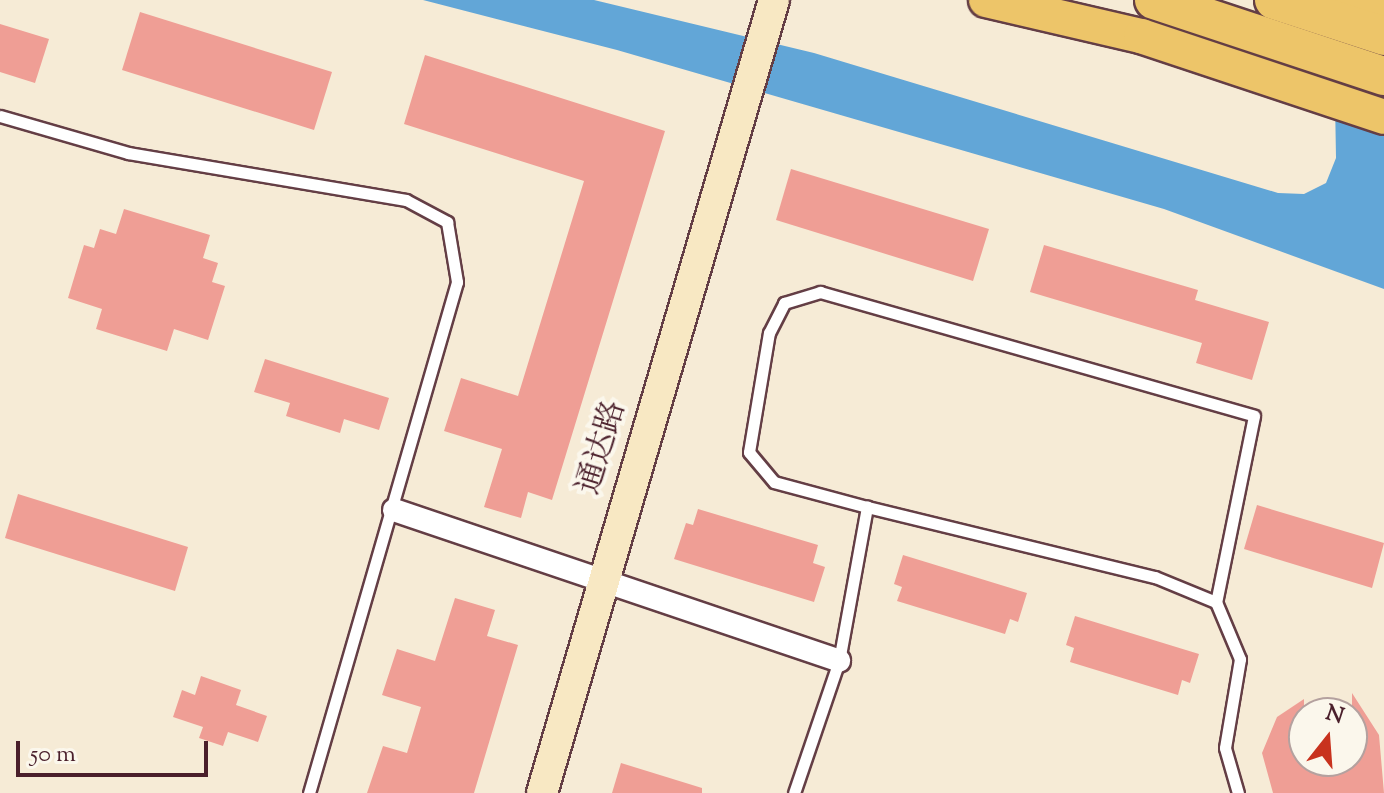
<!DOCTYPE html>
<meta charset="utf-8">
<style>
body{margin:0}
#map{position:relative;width:1384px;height:793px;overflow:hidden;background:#f6ebd6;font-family:"Sorts Mill Goudy","Noto Serif SC",serif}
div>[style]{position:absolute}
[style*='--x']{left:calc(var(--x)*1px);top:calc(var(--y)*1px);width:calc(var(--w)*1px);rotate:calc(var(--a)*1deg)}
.water>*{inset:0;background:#62a6d7}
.building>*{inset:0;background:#ef9e95}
.roads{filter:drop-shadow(2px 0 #643e45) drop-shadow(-2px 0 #643e45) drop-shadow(0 2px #643e45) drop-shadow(0 -2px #643e45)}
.lane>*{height:11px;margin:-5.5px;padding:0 5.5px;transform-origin:5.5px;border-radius:5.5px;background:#fff}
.street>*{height:22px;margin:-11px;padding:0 11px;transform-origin:11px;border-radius:11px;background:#fff}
.secondary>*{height:30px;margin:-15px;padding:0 15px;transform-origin:15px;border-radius:15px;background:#f8e8c3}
.primary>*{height:34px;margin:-17px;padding:0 17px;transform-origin:17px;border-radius:17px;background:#edc569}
.highway>*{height:38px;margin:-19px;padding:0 19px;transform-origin:19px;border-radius:19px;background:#edc569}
span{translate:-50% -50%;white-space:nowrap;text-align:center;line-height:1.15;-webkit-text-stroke:8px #fbf7ec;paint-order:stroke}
.street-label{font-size:32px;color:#4a1f2b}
.north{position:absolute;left:1288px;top:697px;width:80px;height:80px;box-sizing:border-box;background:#fbf7ec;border:2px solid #b4a19f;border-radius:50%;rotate:17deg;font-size:22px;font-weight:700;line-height:32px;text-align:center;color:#4a1f2b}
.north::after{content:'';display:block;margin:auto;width:28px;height:36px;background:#c8321e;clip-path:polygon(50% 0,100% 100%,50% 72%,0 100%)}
.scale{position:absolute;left:16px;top:741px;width:192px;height:36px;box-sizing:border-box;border:4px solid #4a1f2b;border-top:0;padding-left:10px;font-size:24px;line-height:28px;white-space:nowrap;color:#4a1f2b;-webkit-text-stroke:6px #fbf7ec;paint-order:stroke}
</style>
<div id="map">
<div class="water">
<i style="clip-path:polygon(423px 0,594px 0,814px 53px,1278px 193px,1304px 194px,1326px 183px,1336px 158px,1334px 43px,1384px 0,1384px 289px,1164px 209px,617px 50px)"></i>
</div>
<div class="building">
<i style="clip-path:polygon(140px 12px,332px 72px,314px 130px,122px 70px)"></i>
<i style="clip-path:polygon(0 24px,49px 39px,35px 83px,0 72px)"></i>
<i style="clip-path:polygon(425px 55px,665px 131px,552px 500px,528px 492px,521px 518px,484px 507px,502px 449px,444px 431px,461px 378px,518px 396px,584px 181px,404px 124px)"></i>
<i style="clip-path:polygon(791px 169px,989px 229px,973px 281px,776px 220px)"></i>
<i style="clip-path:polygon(124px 209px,210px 235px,203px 258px,218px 263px,212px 282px,225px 286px,208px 340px,174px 329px,167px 351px,96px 329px,102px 309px,68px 298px,84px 245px,94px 248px,100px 229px,116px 234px)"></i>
<i style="clip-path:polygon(1044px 245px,1198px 290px,1195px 300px,1269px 322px,1252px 380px,1196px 363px,1202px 343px,1030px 292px)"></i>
<i style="clip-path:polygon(265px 359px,389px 398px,379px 430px,344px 419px,340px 433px,286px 416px,290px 403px,254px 392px)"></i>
<i style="clip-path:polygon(18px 494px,188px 547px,175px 591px,5px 538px)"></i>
<i style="clip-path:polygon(1257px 505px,1384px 543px,1372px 588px,1244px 549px)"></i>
<i style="clip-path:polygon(698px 509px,818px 545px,813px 563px,825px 567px,814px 602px,674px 559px,686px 523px,693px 525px)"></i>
<i style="clip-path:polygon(903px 555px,1027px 593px,1018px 622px,1010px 619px,1005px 634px,897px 601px,902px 587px,894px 584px)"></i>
<i style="clip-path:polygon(455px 598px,495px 610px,487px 636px,518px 645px,474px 793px,367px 793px,383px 746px,407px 753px,421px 707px,382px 695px,397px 649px,435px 661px)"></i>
<i style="clip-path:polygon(1075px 616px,1199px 654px,1190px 683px,1182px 680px,1178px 695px,1070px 662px,1074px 648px,1066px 645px)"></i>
<i style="clip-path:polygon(201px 676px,241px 690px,236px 705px,267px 716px,258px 742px,228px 732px,223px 746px,199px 738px,203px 727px,173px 717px,182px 690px,195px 695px)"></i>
<i style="clip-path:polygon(1352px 693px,1379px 735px,1384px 793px,1273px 793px,1262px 753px,1277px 717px,1304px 699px,1304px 761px,1352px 761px)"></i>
<i style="clip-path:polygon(621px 763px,702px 788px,702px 793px,612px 793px)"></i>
</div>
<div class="roads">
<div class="lane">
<i style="--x:0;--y:116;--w:133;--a:16.1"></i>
<i style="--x:128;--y:153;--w:282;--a:9.6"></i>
<i style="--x:406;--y:200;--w:47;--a:28.2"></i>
<i style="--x:447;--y:222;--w:61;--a:80.5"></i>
<i style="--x:457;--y:282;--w:532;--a:106.15"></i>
<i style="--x:867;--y:507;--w:96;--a:-165"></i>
<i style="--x:774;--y:482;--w:39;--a:-130"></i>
<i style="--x:749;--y:452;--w:121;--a:-80.5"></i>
<i style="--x:769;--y:333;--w:34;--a:-63"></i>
<i style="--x:784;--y:303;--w:38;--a:-17"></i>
<i style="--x:820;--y:292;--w:451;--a:15.9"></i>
<i style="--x:1254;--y:416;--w:190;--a:101.5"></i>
<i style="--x:794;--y:793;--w:139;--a:-71.2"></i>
<i style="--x:839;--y:661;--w:157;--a:-79.7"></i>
<i style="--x:867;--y:507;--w:296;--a:13.7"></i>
<i style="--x:1155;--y:577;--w:66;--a:22.3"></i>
<i style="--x:1216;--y:602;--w:62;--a:67.2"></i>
<i style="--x:1240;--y:659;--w:90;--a:99.6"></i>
<i style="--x:1225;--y:748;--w:47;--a:73.9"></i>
</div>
<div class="street">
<i style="--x:394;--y:510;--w:470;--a:18.7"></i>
</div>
<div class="secondary">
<i style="--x:542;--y:793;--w:826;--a:-73.69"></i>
</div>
<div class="primary">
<i style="--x:986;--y:0;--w:159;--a:13.1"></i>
<i style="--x:1141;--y:36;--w:256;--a:18.4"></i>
<i style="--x:1336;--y:0;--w:51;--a:18.4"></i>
</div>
<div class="highway">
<i style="--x:1154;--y:0;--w:242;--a:18.3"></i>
<i style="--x:1274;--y:0;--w:116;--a:18.1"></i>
</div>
</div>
<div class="street-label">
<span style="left:603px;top:448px;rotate:-73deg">通达路</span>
</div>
<div class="north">N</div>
<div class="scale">50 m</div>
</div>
